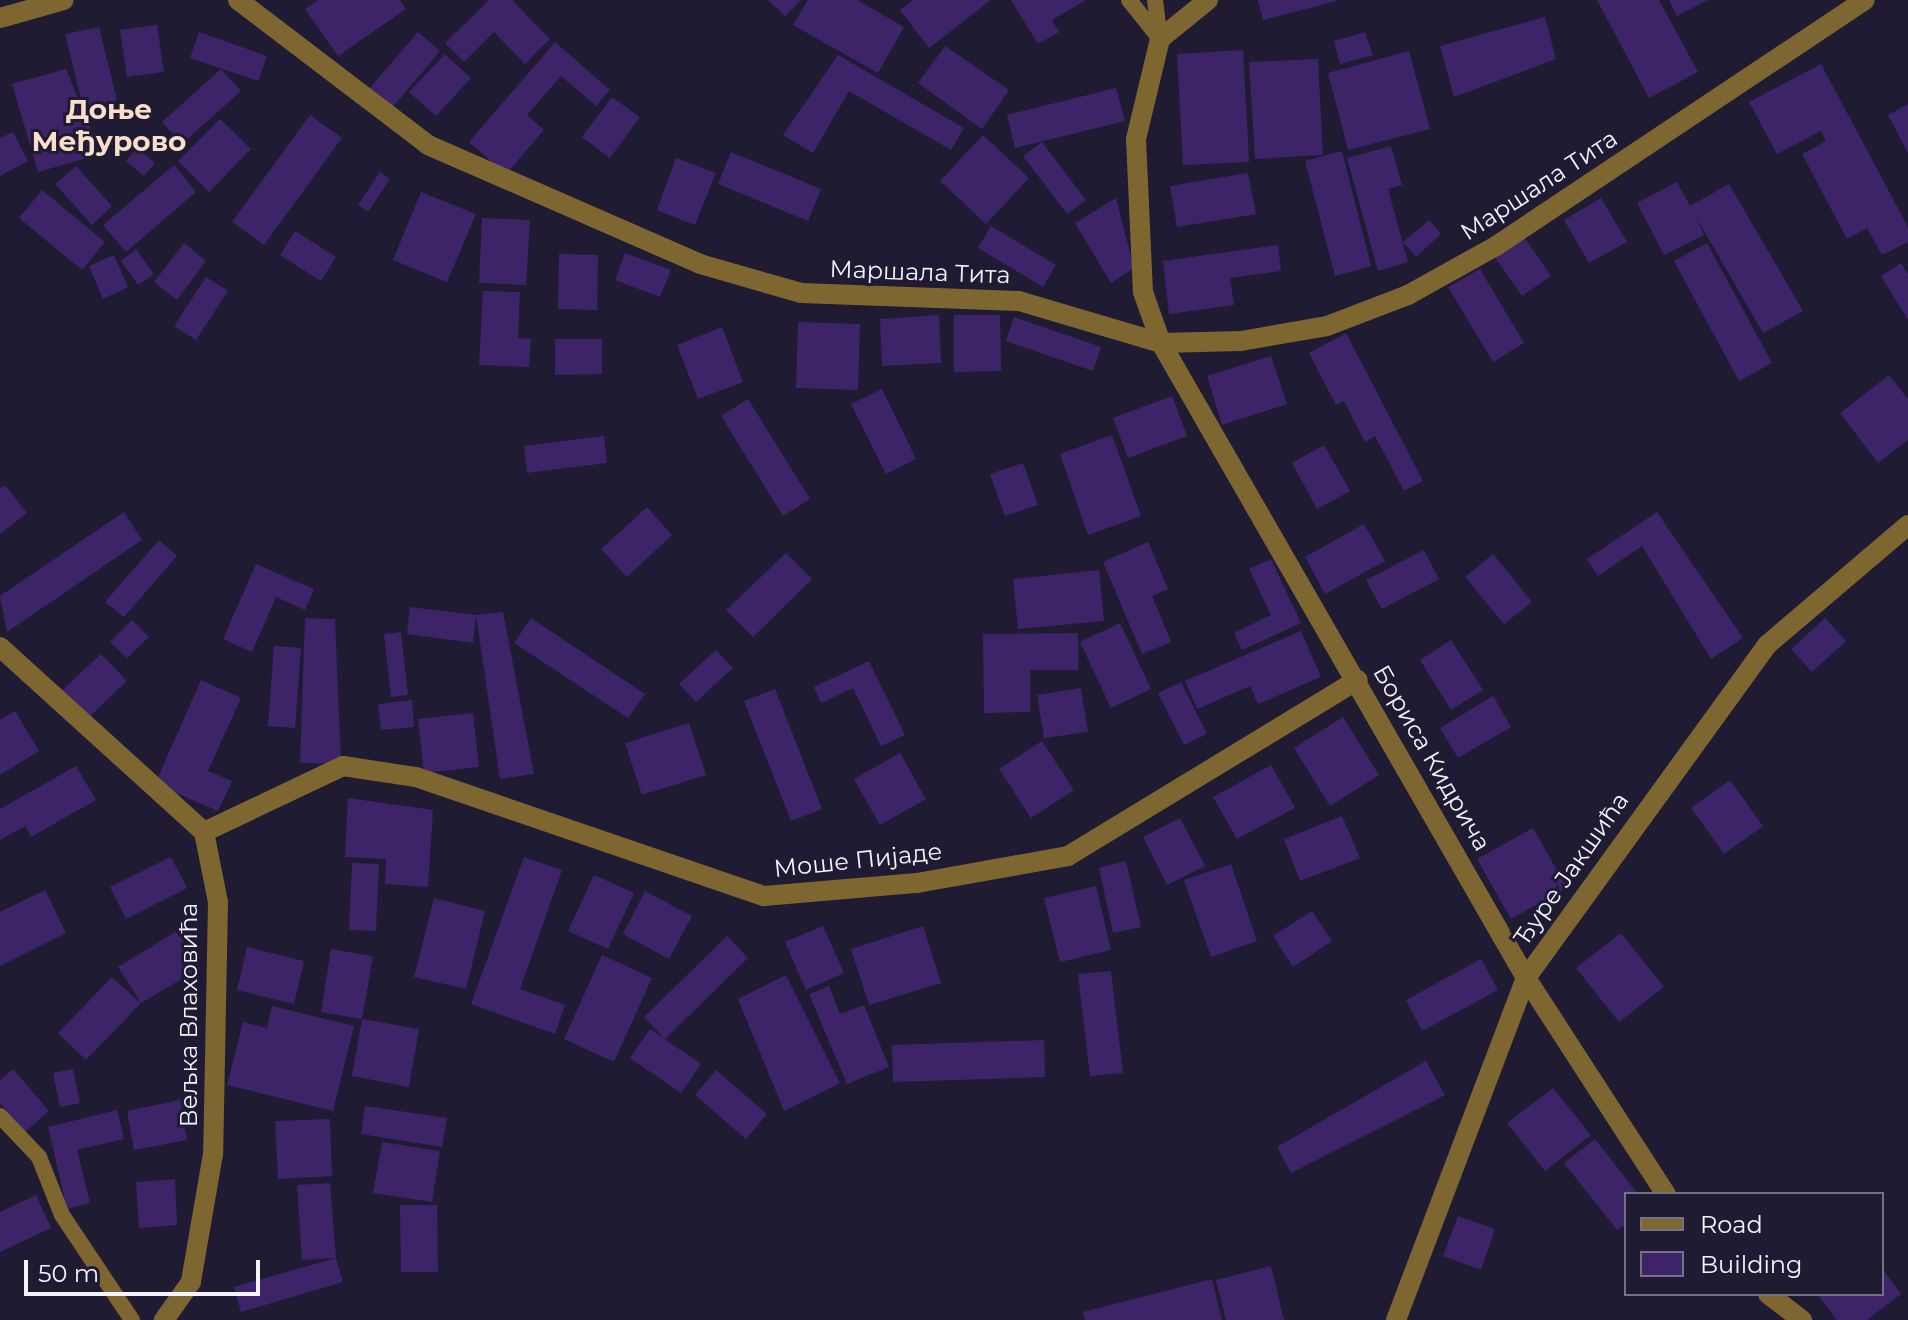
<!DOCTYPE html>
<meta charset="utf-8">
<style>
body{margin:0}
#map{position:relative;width:1908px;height:1320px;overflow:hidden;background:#1e1b32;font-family:Montserrat,sans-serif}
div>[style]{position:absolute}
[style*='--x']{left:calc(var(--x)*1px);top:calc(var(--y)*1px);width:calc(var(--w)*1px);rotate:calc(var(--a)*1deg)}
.building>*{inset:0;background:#3d2469}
.lane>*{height:16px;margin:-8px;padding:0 8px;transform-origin:8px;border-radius:8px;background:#7e6630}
.street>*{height:20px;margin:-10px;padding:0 10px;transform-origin:10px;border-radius:10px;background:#7e6630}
span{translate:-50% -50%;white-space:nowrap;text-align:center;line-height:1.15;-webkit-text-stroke:6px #1e1b32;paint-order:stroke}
.street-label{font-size:24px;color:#f4f3fd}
.quarter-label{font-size:28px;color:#faddcb;font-weight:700}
.legend{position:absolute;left:1624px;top:1192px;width:260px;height:104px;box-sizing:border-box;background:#1e1b32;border:2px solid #747183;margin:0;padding:10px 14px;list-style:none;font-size:24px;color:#f4f3fd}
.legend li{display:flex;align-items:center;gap:16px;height:40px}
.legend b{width:40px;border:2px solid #747183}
.scale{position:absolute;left:24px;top:1260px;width:236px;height:36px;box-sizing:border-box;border:4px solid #f4f3fd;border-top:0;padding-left:10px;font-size:24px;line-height:28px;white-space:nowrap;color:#f4f3fd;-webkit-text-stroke:6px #1e1b32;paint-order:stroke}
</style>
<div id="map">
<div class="building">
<i style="clip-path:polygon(318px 0,400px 0,406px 9px,338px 56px,305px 9px)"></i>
<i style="clip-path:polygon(489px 0,512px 0,550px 39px,525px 64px,494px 32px,464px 62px,445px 43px)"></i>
<i style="clip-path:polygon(768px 0,801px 0,785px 16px)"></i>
<i style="clip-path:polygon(808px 0,857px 0,904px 27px,878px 73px,793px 25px)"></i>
<i style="clip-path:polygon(913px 0,991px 0,929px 48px,900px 10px)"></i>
<i style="clip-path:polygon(1011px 0,1086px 0,1052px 20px,1059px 32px,1038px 44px)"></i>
<i style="clip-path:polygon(1258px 0,1336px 0,1336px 1px,1263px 20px)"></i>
<i style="clip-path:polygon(1597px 0,1659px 0,1698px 72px,1649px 98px)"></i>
<i style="clip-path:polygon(1669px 0,1708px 0,1677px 16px)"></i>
<i style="clip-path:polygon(1545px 17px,1556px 59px,1454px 97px,1440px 46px)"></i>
<i style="clip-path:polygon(157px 25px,164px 72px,127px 77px,120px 30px)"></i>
<i style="clip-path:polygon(99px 27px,117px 100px,83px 108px,65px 34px)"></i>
<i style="clip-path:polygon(199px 32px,267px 56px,258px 81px,190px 58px)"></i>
<i style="clip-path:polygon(418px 32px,440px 51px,392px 108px,369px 89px)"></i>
<i style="clip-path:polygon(1365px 32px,1373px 55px,1340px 64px,1334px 41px)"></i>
<i style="clip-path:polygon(555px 42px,610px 90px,596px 106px,561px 76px,527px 115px,544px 130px,506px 174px,469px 142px)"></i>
<i style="clip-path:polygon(945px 46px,1009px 90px,982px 129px,918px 83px)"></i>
<i style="clip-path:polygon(1243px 50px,1249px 162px,1183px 165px,1177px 54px)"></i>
<i style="clip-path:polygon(1409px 51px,1430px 129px,1348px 150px,1328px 73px)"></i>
<i style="clip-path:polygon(445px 54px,471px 78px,436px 116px,409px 92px)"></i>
<i style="clip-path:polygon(838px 55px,964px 128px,951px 150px,849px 91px,813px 153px,783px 135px)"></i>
<i style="clip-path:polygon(1318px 59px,1323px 155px,1255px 159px,1249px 62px)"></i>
<i style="clip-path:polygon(1821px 64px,1908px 227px,1908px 242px,1882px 255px,1867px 228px,1847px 239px,1802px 154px,1826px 141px,1821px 131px,1777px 154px,1749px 102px)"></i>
<i style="clip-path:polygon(66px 69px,101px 154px,38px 172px,12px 84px)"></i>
<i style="clip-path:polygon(221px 69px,241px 91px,182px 144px,162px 122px)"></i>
<i style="clip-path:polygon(1116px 88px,1125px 121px,1015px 148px,1007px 115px)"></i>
<i style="clip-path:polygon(612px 97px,640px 117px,610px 158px,582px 137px)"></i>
<i style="clip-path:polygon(1908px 104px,1908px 153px,1888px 115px)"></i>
<i style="clip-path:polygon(310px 115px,342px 138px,264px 245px,232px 222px)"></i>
<i style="clip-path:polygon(220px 119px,251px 149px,209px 192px,178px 161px)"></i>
<i style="clip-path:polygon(13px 132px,28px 161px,0 176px,0 138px)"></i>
<i style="clip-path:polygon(983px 135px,1029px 178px,986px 224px,940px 181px)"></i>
<i style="clip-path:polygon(1042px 142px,1086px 200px,1067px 214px,1023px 156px)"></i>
<i style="clip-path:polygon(1391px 146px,1402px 185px,1388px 189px,1408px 262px,1378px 271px,1347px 158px)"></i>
<i style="clip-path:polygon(137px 148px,155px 163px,144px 176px,126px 161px)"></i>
<i style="clip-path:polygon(1342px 151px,1371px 266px,1335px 276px,1305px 161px)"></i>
<i style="clip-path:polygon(731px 152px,821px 189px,808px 221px,718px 184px)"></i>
<i style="clip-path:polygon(676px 158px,716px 173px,695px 225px,657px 210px)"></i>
<i style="clip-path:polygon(174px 165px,196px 192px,126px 252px,103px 225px)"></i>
<i style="clip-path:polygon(76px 166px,112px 206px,92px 225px,55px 184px)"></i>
<i style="clip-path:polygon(380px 172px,390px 179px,368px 212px,358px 205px)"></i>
<i style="clip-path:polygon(1248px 173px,1256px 214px,1177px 227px,1170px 186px)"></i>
<i style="clip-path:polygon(1677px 182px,1690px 206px,1729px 184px,1803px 311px,1763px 333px,1696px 217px,1704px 235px,1664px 255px,1637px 203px)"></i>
<i style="clip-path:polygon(42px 190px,105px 242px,82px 270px,19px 218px)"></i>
<i style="clip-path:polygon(421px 192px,476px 214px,447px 282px,393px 260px)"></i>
<i style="clip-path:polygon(1116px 198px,1134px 268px,1111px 283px,1075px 223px)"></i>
<i style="clip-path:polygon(1601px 198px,1627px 242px,1589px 263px,1564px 220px)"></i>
<i style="clip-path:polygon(482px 218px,530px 220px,526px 285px,479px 283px)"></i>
<i style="clip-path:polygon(1429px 220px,1441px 234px,1416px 257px,1403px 242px)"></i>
<i style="clip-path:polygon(991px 226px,1056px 265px,1043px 287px,978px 248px)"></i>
<i style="clip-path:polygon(295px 231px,336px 257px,321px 281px,280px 255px)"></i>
<i style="clip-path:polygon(1523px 236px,1551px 276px,1522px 296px,1494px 256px)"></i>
<i style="clip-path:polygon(184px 243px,206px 261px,177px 300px,154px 282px)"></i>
<i style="clip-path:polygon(1707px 243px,1772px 363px,1739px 381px,1674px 261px)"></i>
<i style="clip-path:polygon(1278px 245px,1281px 271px,1230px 278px,1234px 305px,1169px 314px,1163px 261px)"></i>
<i style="clip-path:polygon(136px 249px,154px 274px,138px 285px,121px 261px)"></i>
<i style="clip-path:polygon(625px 253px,671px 270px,660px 297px,615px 280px)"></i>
<i style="clip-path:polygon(559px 254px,598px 255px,597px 310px,558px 309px)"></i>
<i style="clip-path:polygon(114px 255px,128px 287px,103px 299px,89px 266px)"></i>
<i style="clip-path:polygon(1901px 263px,1908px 274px,1908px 320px,1881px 276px)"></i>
<i style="clip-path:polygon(1480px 269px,1524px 343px,1493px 362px,1448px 287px)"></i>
<i style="clip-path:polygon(206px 277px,228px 291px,196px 340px,174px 326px)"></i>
<i style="clip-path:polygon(483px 291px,520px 292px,518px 338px,531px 339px,529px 367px,479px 365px)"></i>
<i style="clip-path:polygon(939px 315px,941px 363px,882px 366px,880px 319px)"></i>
<i style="clip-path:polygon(954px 315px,1000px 315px,1001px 371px,954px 372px)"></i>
<i style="clip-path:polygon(1014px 317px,1101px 347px,1093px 371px,1006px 341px)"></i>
<i style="clip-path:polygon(798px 322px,860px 324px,858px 390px,796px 388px)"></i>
<i style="clip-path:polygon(722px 327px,743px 382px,698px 399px,677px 345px)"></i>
<i style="clip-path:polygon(1346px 333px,1423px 481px,1404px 491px,1375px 436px,1365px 442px,1344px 401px,1336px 405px,1309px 353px)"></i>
<i style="clip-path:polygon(555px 339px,602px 339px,602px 374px,555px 375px)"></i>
<i style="clip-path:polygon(1271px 356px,1287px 404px,1222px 425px,1207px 376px)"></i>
<i style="clip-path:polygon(1889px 375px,1908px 399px,1908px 440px,1878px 463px,1840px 413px)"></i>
<i style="clip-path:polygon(882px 389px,916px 459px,886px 474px,851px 404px)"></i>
<i style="clip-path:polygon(1172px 396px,1187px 436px,1128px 458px,1113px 418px)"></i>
<i style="clip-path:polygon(748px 399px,810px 499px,783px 516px,721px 416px)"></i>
<i style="clip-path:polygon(1112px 435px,1141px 516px,1088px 535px,1060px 454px)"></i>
<i style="clip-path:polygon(604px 436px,607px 463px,527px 473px,524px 446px)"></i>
<i style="clip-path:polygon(1324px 445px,1350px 491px,1317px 509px,1292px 463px)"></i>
<i style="clip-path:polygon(1023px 463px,1038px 505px,1005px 516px,990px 474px)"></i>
<i style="clip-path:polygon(5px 485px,27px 513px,0 534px,0 489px)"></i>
<i style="clip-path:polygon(647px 507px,672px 535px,627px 577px,601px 549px)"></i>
<i style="clip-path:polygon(124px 512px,142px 540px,7px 632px,0 596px)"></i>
<i style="clip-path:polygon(1657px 512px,1743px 638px,1711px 659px,1642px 546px,1598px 576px,1587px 559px)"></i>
<i style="clip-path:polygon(1364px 524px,1385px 561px,1325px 594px,1305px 557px)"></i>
<i style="clip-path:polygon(159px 540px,177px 556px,124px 617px,105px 602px)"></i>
<i style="clip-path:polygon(1148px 542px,1168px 589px,1152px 596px,1171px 642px,1142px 654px,1103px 562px)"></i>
<i style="clip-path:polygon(1424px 550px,1439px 579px,1382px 609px,1366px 580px)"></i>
<i style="clip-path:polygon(786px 553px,812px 579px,753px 637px,726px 610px)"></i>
<i style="clip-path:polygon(1493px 554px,1532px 602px,1504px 624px,1465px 577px)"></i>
<i style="clip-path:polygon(1271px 559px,1301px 623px,1242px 650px,1234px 633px,1271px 615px,1249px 569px)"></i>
<i style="clip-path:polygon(256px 564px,314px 589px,305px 610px,276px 597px,252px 652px,223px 639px)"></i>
<i style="clip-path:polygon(1099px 570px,1104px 621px,1018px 629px,1013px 579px)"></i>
<i style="clip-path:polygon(410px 607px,476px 615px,473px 643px,407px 634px)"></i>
<i style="clip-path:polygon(503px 612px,534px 774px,500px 779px,476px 615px)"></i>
<i style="clip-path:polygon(305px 618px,335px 619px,341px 764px,300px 763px)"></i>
<i style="clip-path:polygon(531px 618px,645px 694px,628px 718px,514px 643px)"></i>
<i style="clip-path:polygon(1825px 618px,1846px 641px,1812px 672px,1791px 649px)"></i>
<i style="clip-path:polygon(132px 620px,149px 637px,127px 658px,110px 642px)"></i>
<i style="clip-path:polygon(1120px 623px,1151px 689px,1111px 708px,1080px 642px)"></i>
<i style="clip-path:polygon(1301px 631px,1321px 677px,1258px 704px,1250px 686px,1197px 709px,1185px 681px)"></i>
<i style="clip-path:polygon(401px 632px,408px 695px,391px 697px,384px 634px)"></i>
<i style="clip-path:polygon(1078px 633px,1078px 670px,1030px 670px,1030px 712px,984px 713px,983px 634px)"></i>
<i style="clip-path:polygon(1451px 640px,1483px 690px,1451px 710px,1420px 660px)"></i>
<i style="clip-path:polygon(274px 646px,301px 648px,295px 728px,268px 726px)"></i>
<i style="clip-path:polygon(716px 650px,733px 668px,696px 702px,679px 684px)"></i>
<i style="clip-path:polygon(101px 654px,127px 681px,89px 717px,62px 690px)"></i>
<i style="clip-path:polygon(869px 661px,905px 735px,881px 746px,853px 688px,821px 703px,814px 687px)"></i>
<i style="clip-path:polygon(201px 680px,241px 698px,208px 771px,232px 781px,218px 811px,155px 784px)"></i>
<i style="clip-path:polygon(1181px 682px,1207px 734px,1184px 745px,1158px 693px)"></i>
<i style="clip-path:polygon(1081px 688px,1088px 732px,1044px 738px,1037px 695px)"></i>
<i style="clip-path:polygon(775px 689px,822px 809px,791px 821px,744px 701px)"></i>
<i style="clip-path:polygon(1493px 696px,1511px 727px,1458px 758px,1440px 728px)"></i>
<i style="clip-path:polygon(412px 700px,414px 727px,381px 730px,378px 704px)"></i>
<i style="clip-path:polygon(15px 711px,39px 751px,0 775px,0 720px)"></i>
<i style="clip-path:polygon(473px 713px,479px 767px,424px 773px,418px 719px)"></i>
<i style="clip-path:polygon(1343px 717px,1379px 775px,1330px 806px,1294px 748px)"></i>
<i style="clip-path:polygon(689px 723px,706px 775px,642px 795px,625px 743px)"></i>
<i style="clip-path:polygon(1042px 741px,1074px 790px,1031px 818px,999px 769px)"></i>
<i style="clip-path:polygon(900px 753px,926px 799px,880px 825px,854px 779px)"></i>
<i style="clip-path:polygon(1271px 765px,1295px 808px,1237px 839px,1213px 797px)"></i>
<i style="clip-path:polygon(76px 766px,96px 800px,31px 837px,25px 826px,0 840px,0 809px)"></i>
<i style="clip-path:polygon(1730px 780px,1763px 826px,1724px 854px,1691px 808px)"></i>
<i style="clip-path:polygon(348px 798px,433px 810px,428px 887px,385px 884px,386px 859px,345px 857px)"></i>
<i style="clip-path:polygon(1342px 816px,1360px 858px,1300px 881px,1284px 839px)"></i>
<i style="clip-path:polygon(1180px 818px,1205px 866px,1167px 885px,1143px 837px)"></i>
<i style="clip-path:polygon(1533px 828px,1567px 888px,1511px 919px,1477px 859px)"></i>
<i style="clip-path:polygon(171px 857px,187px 888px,126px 919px,110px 887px)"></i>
<i style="clip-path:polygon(524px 857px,562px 870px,520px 989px,565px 1005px,555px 1034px,471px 1004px)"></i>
<i style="clip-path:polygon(1126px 861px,1141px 927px,1113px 933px,1099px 868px)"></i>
<i style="clip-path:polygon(352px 863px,379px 864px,376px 931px,349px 930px)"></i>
<i style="clip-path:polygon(1231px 864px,1257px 941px,1211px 957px,1184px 880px)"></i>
<i style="clip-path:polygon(594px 875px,634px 893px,608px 949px,568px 931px)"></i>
<i style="clip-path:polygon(1096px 886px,1111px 950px,1060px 962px,1044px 898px)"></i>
<i style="clip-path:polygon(45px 890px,66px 933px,0 966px,0 912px)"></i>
<i style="clip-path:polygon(645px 891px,692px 916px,669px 959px,623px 934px)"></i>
<i style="clip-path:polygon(434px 898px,485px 911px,466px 989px,414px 977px)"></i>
<i style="clip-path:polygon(1312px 911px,1332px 941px,1293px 967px,1273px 936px)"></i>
<i style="clip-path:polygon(823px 926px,844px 973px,806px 990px,785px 942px)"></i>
<i style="clip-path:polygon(923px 926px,941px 983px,869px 1005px,851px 949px)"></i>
<i style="clip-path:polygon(177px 931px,200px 968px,141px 1003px,118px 967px)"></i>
<i style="clip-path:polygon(1621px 933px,1664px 987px,1619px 1022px,1576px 968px)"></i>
<i style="clip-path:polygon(727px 936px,748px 958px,665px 1039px,644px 1017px)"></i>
<i style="clip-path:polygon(247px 947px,304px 961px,294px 1004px,237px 990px)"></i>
<i style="clip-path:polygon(331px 949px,373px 956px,362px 1019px,321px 1012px)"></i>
<i style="clip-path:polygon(602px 955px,652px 978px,614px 1062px,564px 1039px)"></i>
<i style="clip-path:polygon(1481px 959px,1498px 990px,1422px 1031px,1406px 1000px)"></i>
<i style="clip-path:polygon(1111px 971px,1123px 1073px,1090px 1076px,1078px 974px)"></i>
<i style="clip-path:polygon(786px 975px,840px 1083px,784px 1111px,738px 999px)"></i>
<i style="clip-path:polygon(112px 977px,141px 1003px,86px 1060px,58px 1033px)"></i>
<i style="clip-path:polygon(829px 986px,840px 1014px,864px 1005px,889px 1067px,847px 1084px,809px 994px)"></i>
<i style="clip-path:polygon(272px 1006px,354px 1026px,333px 1111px,227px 1085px,243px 1022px,267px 1028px)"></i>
<i style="clip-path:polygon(362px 1019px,419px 1029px,409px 1087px,352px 1076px)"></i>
<i style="clip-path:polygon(650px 1029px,701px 1064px,681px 1093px,630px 1058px)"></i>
<i style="clip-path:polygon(1044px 1040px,1045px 1077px,893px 1082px,892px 1045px)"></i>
<i style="clip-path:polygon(1426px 1061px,1445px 1095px,1291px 1173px,1277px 1147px)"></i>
<i style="clip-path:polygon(13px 1069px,49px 1111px,25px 1132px,0 1103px,0 1080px)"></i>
<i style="clip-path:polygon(73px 1069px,80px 1103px,60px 1107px,53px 1073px)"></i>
<i style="clip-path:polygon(716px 1070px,767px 1114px,746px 1139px,695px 1095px)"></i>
<i style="clip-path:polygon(1553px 1088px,1591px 1135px,1545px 1171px,1507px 1123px)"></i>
<i style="clip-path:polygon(180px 1100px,187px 1140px,134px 1150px,127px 1111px)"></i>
<i style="clip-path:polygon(365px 1106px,447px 1118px,442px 1147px,361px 1134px)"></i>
<i style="clip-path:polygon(117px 1110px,124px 1139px,77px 1150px,90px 1203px,67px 1209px,48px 1127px)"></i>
<i style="clip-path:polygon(330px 1119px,332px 1176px,278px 1179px,275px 1121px)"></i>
<i style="clip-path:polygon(1595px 1139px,1638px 1194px,1626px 1194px,1626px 1224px,1617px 1230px,1564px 1163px)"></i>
<i style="clip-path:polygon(382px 1142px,440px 1151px,432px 1202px,373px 1193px)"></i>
<i style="clip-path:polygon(175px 1179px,177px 1225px,139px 1228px,136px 1182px)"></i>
<i style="clip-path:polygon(330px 1183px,336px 1258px,302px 1260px,297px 1185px)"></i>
<i style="clip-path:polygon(36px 1195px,51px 1228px,0 1252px,0 1212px)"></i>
<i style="clip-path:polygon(400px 1205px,437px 1205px,438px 1272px,401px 1272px)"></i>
<i style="clip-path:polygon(1458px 1216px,1495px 1229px,1481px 1270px,1443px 1256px)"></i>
<i style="clip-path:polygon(336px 1258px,343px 1282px,241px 1312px,234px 1287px)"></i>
<i style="clip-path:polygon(1271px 1266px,1284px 1320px,1226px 1320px,1216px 1280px)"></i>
<i style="clip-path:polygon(1882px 1268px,1901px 1294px,1867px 1320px,1837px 1320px,1817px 1294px,1882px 1294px)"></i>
<i style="clip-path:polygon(1212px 1279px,1222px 1320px,1085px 1320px,1083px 1312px)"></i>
</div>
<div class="lane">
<i style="--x:1129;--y:0;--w:50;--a:51.5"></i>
<i style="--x:1155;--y:0;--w:38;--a:83"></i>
<i style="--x:0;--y:1116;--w:57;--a:46.4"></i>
<i style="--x:39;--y:1157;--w:62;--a:68.4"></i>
<i style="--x:62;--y:1215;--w:126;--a:56.3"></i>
</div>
<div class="street">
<i style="--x:238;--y:0;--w:239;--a:37.3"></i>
<i style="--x:428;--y:145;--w:297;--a:23.6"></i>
<i style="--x:700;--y:264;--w:105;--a:16"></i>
<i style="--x:801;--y:293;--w:218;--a:2.1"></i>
<i style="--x:1019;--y:301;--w:148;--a:16.5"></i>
<i style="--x:1161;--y:343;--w:80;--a:-1.4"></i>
<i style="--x:1241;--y:341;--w:87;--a:-9.9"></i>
<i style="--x:1327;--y:326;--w:87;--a:-20.9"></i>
<i style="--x:1408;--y:295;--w:101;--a:-29.1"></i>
<i style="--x:1496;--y:246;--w:443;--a:-33.7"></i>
<i style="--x:1208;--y:0;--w:62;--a:140.9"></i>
<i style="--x:1160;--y:39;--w:103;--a:103.5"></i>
<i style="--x:1136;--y:139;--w:153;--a:87.4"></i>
<i style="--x:1143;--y:292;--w:54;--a:70.6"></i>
<i style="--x:1161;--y:343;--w:732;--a:60.11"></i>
<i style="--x:1526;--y:978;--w:257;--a:57.1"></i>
<i style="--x:0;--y:18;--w:66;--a:-15.7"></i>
<i style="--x:0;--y:647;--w:275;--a:42.2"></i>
<i style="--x:204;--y:832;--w:71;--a:78.7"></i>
<i style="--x:218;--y:902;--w:252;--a:91.1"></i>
<i style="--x:213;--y:1154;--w:130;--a:99.8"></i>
<i style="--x:191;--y:1282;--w:47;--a:125.4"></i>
<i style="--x:204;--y:832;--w:154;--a:-25.4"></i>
<i style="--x:343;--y:766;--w:74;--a:8.6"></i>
<i style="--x:416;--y:777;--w:368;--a:18.9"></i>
<i style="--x:764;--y:896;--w:154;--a:-4.9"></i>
<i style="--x:917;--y:883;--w:153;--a:-10.1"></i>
<i style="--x:1068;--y:856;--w:339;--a:-31.3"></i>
<i style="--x:1768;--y:1294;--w:43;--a:37.4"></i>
<i style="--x:1396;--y:1320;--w:366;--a:-69.2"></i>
<i style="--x:1526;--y:978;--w:411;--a:-54.1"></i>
<i style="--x:1767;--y:645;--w:185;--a:-40.4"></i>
</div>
<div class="street-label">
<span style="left:1539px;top:185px;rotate:-33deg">Маршала Тита</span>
<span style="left:920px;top:272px;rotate:2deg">Маршала Тита</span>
<span style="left:1432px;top:758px;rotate:60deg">Бориса Кидрича</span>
<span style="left:858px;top:860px;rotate:-6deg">Моше Пијаде</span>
<span style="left:1571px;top:869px;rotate:-55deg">Ђуре Јакшића</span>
<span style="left:189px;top:1015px;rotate:-90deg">Вељка Влаховића</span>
</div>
<div class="quarter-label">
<span style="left:109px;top:125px">Доње<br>Међурово</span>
</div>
<ul class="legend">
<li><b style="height:10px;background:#7e6630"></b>Road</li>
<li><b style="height:22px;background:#3d2469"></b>Building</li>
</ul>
<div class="scale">50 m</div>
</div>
